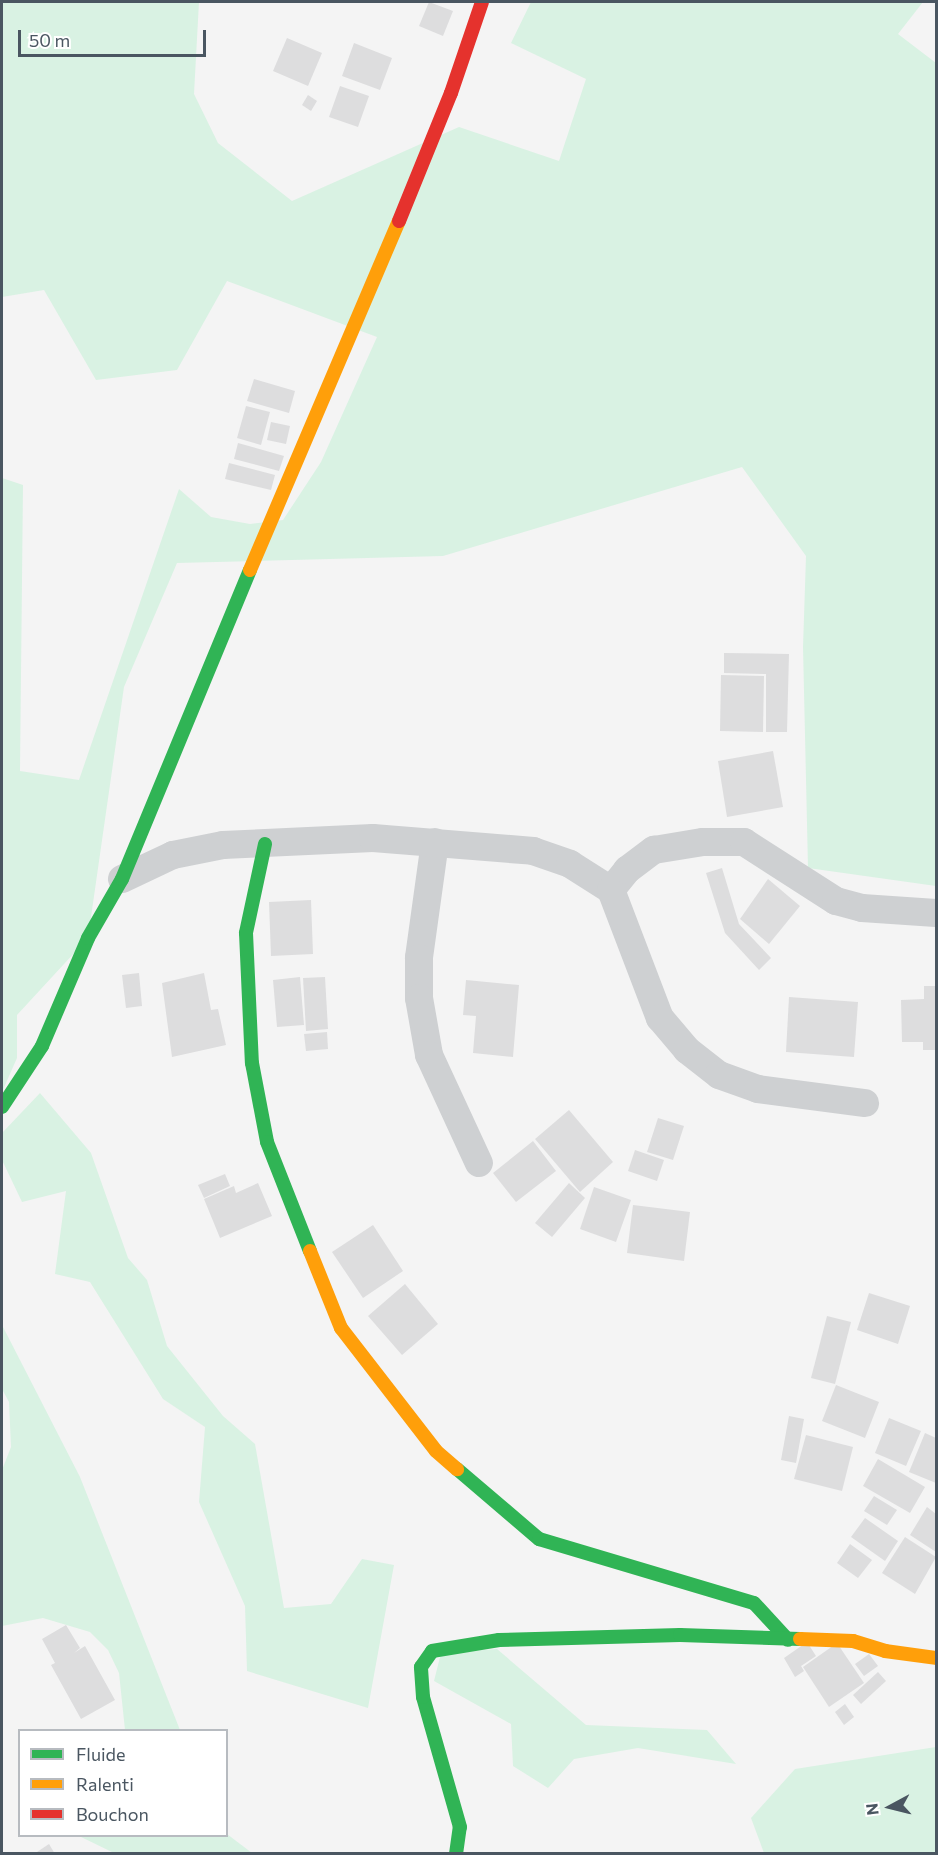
<!DOCTYPE html>
<style>
body{margin:0}
#map{position:relative;width:938px;height:1855px;overflow:hidden;background:#f4f4f4;font-family:Commissioner,sans-serif}
div>[style]{position:absolute}
[style*='--x']{left:calc(var(--x)*1px);top:calc(var(--y)*1px);width:calc(var(--w)*1px);rotate:calc(var(--a)*1deg)}
.green>*{inset:0;background:#d9f2e3}
.building>*{inset:0;background:#ddddde}
.street>*{height:28px;margin:-14px;padding:0 14px;transform-origin:14px;border-radius:14px;background:#ced0d2}
.fast>*{height:14px;margin:-7px;padding:0 7px;transform-origin:7px;border-radius:7px;background:#30b455}
.slow>*{height:14px;margin:-7px;padding:0 7px;transform-origin:7px;border-radius:7px;background:#ff9f0a}
.jam>*{height:14px;margin:-7px;padding:0 7px;transform-origin:7px;border-radius:7px;background:#e5322d}
span{translate:-50% -50%;white-space:nowrap;text-align:center;line-height:1.15;-webkit-text-stroke:4.5px #fff;paint-order:stroke}
.frame{position:absolute;inset:0;border:3px solid #4a5661;pointer-events:none}
.legend{position:absolute;left:18px;top:1729px;width:210px;height:108px;box-sizing:border-box;background:#fff;border:2px solid #b7bbc0;margin:0;padding:8px 10px;list-style:none;font-size:18px;color:#4a5661}
.legend li{display:flex;align-items:center;gap:12px;height:30px}
.legend b{width:30px;border:2px solid #b7bbc0}
.north{position:absolute;left:860px;top:1777px;width:60px;height:60px;-webkit-text-stroke:4px #fff;paint-order:stroke;rotate:263deg;font-size:16px;font-weight:700;line-height:24px;text-align:center;color:#4a5661}
.north::after{content:'';display:block;margin:auto;width:21px;height:27px;background:#4a5661;clip-path:polygon(50% 0,100% 100%,50% 72%,0 100%)}
.scale{position:absolute;left:18px;top:30px;width:188px;height:27px;box-sizing:border-box;border:3px solid #4a5661;border-top:0;padding-left:8px;font-size:18px;line-height:21px;white-space:nowrap;color:#4a5661;-webkit-text-stroke:4px #fff;paint-order:stroke}
</style>
<div id="map">
<div class="green">
<i style="clip-path:polygon(2px 2px,199px 2px,194px 94px,218px 143px,292px 201px,459px 127px,559px 161px,586px 79px,511px 43px,531px 2px,923px 2px,898px 34px,936px 63px,936px 886px,808px 868px,803px 647px,806px 556px,742px 467px,443px 556px,177px 563px,124px 687px,88px 938px,17px 1015px,17px 1058px,2px 1092px,2px 478px,23px 485px,20px 771px,79px 780px,179px 489px,211px 517px,250px 524px,283px 520px,321px 462px,377px 337px,227px 281px,177px 370px,96px 380px,44px 290px,2px 297px)"></i>
<i style="clip-path:polygon(40px 1093px,91px 1153px,128px 1258px,147px 1280px,167px 1346px,223px 1416px,255px 1444px,284px 1608px,331px 1604px,362px 1559px,394px 1565px,368px 1708px,247px 1671px,245px 1606px,199px 1502px,205px 1427px,163px 1399px,90px 1282px,55px 1274px,66px 1191px,22px 1202px,2px 1160px,2px 1133px)"></i>
<i style="clip-path:polygon(2px 1325px,80px 1477px,180px 1730px,125px 1730px,119px 1673px,108px 1650px,90px 1632px,43px 1618px,2px 1626px,2px 1470px,11px 1447px,9px 1402px,2px 1389px)"></i>
<i style="clip-path:polygon(497px 1649px,586px 1725px,707px 1730px,736px 1764px,638px 1748px,574px 1759px,548px 1788px,513px 1766px,511px 1724px,434px 1681px,441px 1653px)"></i>
<i style="clip-path:polygon(936px 1747px,935px 1853px,764px 1853px,751px 1818px,795px 1769px)"></i>
<i style="clip-path:polygon(227px 1834px,252px 1853px,114px 1853px,79px 1836px)"></i>
</div>
<div class="building">
<i style="clip-path:polygon(429px 2px,453px 11px,443px 36px,419px 26px)"></i>
<i style="clip-path:polygon(287px 38px,322px 53px,308px 86px,273px 71px)"></i>
<i style="clip-path:polygon(354px 43px,392px 58px,380px 90px,342px 76px)"></i>
<i style="clip-path:polygon(340px 86px,369px 96px,358px 127px,329px 117px)"></i>
<i style="clip-path:polygon(308px 95px,317px 101px,311px 111px,302px 105px)"></i>
<i style="clip-path:polygon(254px 379px,295px 391px,289px 413px,247px 401px)"></i>
<i style="clip-path:polygon(246px 406px,270px 412px,261px 445px,237px 438px)"></i>
<i style="clip-path:polygon(271px 422px,290px 426px,286px 444px,267px 440px)"></i>
<i style="clip-path:polygon(238px 443px,284px 456px,279px 471px,234px 459px)"></i>
<i style="clip-path:polygon(229px 463px,275px 475px,271px 490px,225px 479px)"></i>
<i style="clip-path:polygon(724px 653px,789px 654px,787px 732px,766px 732px,766px 674px,724px 673px)"></i>
<i style="clip-path:polygon(721px 675px,764px 676px,763px 732px,720px 731px)"></i>
<i style="clip-path:polygon(773px 751px,783px 807px,727px 817px,718px 761px)"></i>
<i style="clip-path:polygon(722px 868px,739px 924px,771px 958px,759px 970px,725px 933px,706px 873px)"></i>
<i style="clip-path:polygon(768px 879px,800px 906px,769px 944px,740px 919px)"></i>
<i style="clip-path:polygon(311px 900px,313px 954px,271px 956px,269px 902px)"></i>
<i style="clip-path:polygon(139px 973px,142px 1006px,126px 1008px,122px 975px)"></i>
<i style="clip-path:polygon(204px 973px,211px 1010px,218px 1009px,226px 1045px,172px 1057px,162px 983px)"></i>
<i style="clip-path:polygon(300px 977px,304px 1025px,277px 1027px,273px 980px)"></i>
<i style="clip-path:polygon(325px 977px,328px 1029px,306px 1031px,303px 978px)"></i>
<i style="clip-path:polygon(466px 980px,519px 985px,513px 1057px,473px 1053px,476px 1016px,463px 1015px)"></i>
<i style="clip-path:polygon(924px 986px,936px 986px,936px 1050px,923px 1050px,923px 1042px,902px 1042px,901px 1000px,924px 999px)"></i>
<i style="clip-path:polygon(789px 997px,858px 1002px,854px 1057px,786px 1052px)"></i>
<i style="clip-path:polygon(327px 1032px,328px 1049px,306px 1051px,304px 1034px)"></i>
<i style="clip-path:polygon(569px 1110px,613px 1162px,580px 1192px,535px 1139px)"></i>
<i style="clip-path:polygon(658px 1118px,684px 1126px,673px 1160px,647px 1152px)"></i>
<i style="clip-path:polygon(533px 1141px,556px 1171px,516px 1202px,493px 1173px)"></i>
<i style="clip-path:polygon(635px 1150px,664px 1160px,657px 1181px,628px 1171px)"></i>
<i style="clip-path:polygon(225px 1174px,230px 1186px,204px 1198px,198px 1185px)"></i>
<i style="clip-path:polygon(258px 1183px,272px 1216px,220px 1238px,204px 1199px,234px 1186px,236px 1193px)"></i>
<i style="clip-path:polygon(569px 1183px,585px 1198px,552px 1237px,535px 1223px)"></i>
<i style="clip-path:polygon(594px 1187px,631px 1200px,616px 1242px,580px 1229px)"></i>
<i style="clip-path:polygon(633px 1205px,690px 1212px,684px 1261px,627px 1253px)"></i>
<i style="clip-path:polygon(373px 1225px,403px 1271px,363px 1298px,332px 1252px)"></i>
<i style="clip-path:polygon(405px 1284px,438px 1324px,402px 1355px,368px 1316px)"></i>
<i style="clip-path:polygon(869px 1293px,910px 1306px,898px 1344px,857px 1330px)"></i>
<i style="clip-path:polygon(827px 1316px,851px 1322px,835px 1384px,811px 1378px)"></i>
<i style="clip-path:polygon(836px 1385px,879px 1402px,865px 1438px,822px 1421px)"></i>
<i style="clip-path:polygon(789px 1416px,804px 1419px,796px 1463px,781px 1460px)"></i>
<i style="clip-path:polygon(889px 1418px,921px 1431px,906px 1466px,875px 1453px)"></i>
<i style="clip-path:polygon(925px 1433px,936px 1438px,936px 1483px,909px 1472px)"></i>
<i style="clip-path:polygon(806px 1435px,853px 1447px,842px 1491px,794px 1479px)"></i>
<i style="clip-path:polygon(878px 1459px,925px 1487px,910px 1513px,863px 1486px)"></i>
<i style="clip-path:polygon(874px 1496px,897px 1510px,887px 1525px,864px 1511px)"></i>
<i style="clip-path:polygon(927px 1507px,936px 1514px,936px 1552px,910px 1535px)"></i>
<i style="clip-path:polygon(865px 1518px,898px 1541px,885px 1561px,851px 1537px)"></i>
<i style="clip-path:polygon(905px 1537px,936px 1557px,915px 1594px,882px 1573px)"></i>
<i style="clip-path:polygon(850px 1544px,872px 1560px,858px 1578px,837px 1563px)"></i>
<i style="clip-path:polygon(66px 1625px,80px 1648px,74px 1653px,85px 1646px,115px 1700px,81px 1719px,51px 1665px,55px 1663px,42px 1639px)"></i>
<i style="clip-path:polygon(807px 1642px,816px 1656px,801px 1666px,804px 1671px,795px 1677px,784px 1658px)"></i>
<i style="clip-path:polygon(837px 1643px,864px 1683px,829px 1707px,803px 1667px)"></i>
<i style="clip-path:polygon(869px 1654px,878px 1666px,864px 1676px,855px 1664px)"></i>
<i style="clip-path:polygon(878px 1672px,886px 1681px,861px 1704px,853px 1695px)"></i>
<i style="clip-path:polygon(845px 1704px,854px 1717px,844px 1725px,835px 1712px)"></i>
<i style="clip-path:polygon(49px 1844px,55px 1854px,34px 1854px)"></i>
</div>
<div class="street">
<i style="--x:435;--y:842;--w:117;--a:97.9"></i>
<i style="--x:419;--y:958;--w:40;--a:90"></i>
<i style="--x:419;--y:998;--w:58;--a:80"></i>
<i style="--x:429;--y:1055;--w:119;--a:65.2"></i>
<i style="--x:122;--y:879;--w:56;--a:-25.2"></i>
<i style="--x:173;--y:855;--w:51;--a:-11.3"></i>
<i style="--x:223;--y:845;--w:150;--a:-2.7"></i>
<i style="--x:373;--y:838;--w:161;--a:4.6"></i>
<i style="--x:533;--y:851;--w:39;--a:19"></i>
<i style="--x:570;--y:864;--w:49;--a:32.4"></i>
<i style="--x:611;--y:890;--w:137;--a:69.1"></i>
<i style="--x:660;--y:1018;--w:42;--a:49.8"></i>
<i style="--x:687;--y:1050;--w:41;--a:38"></i>
<i style="--x:719;--y:1075;--w:41;--a:19.7"></i>
<i style="--x:758;--y:1089;--w:108;--a:7.5"></i>
<i style="--x:611;--y:890;--w:26;--a:-51"></i>
<i style="--x:627;--y:870;--w:34;--a:-37"></i>
<i style="--x:654;--y:850;--w:50;--a:-9.3"></i>
<i style="--x:703;--y:842;--w:41;--a:0"></i>
<i style="--x:744;--y:842;--w:109;--a:32.7"></i>
<i style="--x:836;--y:901;--w:27;--a:15"></i>
<i style="--x:862;--y:908;--w:74;--a:3.9"></i>
</div>
<div class="fast">
<i style="--x:265;--y:844;--w:91;--a:102.1"></i>
<i style="--x:246;--y:933;--w:130;--a:87.4"></i>
<i style="--x:252;--y:1063;--w:80;--a:79.2"></i>
<i style="--x:267;--y:1142;--w:117;--a:68.5"></i>
<i style="--x:2;--y:1107;--w:73;--a:-56.7"></i>
<i style="--x:42;--y:1046;--w:117;--a:-66.9"></i>
<i style="--x:88;--y:938;--w:68;--a:-60"></i>
<i style="--x:122;--y:879;--w:334;--a:-67.5"></i>
<i style="--x:457;--y:1469;--w:108;--a:40.5"></i>
<i style="--x:539;--y:1539;--w:224;--a:16.6"></i>
<i style="--x:754;--y:1603;--w:50;--a:47.4"></i>
<i style="--x:456;--y:1854;--w:27;--a:-82"></i>
<i style="--x:460;--y:1827;--w:135;--a:-105.9"></i>
<i style="--x:423;--y:1697;--w:30;--a:-94"></i>
<i style="--x:421;--y:1667;--w:19;--a:-55"></i>
<i style="--x:432;--y:1651;--w:68;--a:-9.3"></i>
<i style="--x:499;--y:1640;--w:181;--a:-1.6"></i>
<i style="--x:680;--y:1635;--w:120;--a:1.9"></i>
</div>
<div class="slow">
<i style="--x:250;--y:570;--w:379;--a:-66.9"></i>
<i style="--x:310;--y:1251;--w:83;--a:68.1"></i>
<i style="--x:341;--y:1328;--w:155;--a:52.3"></i>
<i style="--x:436;--y:1451;--w:28;--a:41"></i>
<i style="--x:800;--y:1639;--w:53;--a:2.2"></i>
<i style="--x:853;--y:1641;--w:34;--a:17"></i>
<i style="--x:885;--y:1651;--w:51;--a:7.8"></i>
</div>
<div class="jam">
<i style="--x:399;--y:221;--w:138;--a:-67.9"></i>
<i style="--x:451;--y:93;--w:96;--a:-71.2"></i>
</div>
<div class="frame"></div>
<ul class="legend">
<li><b style="height:8px;background:#30b455"></b>Fluide</li>
<li><b style="height:8px;background:#ff9f0a"></b>Ralenti</li>
<li><b style="height:8px;background:#e5322d"></b>Bouchon</li>
</ul>
<div class="north">N</div>
<div class="scale">50 m</div>
</div>
